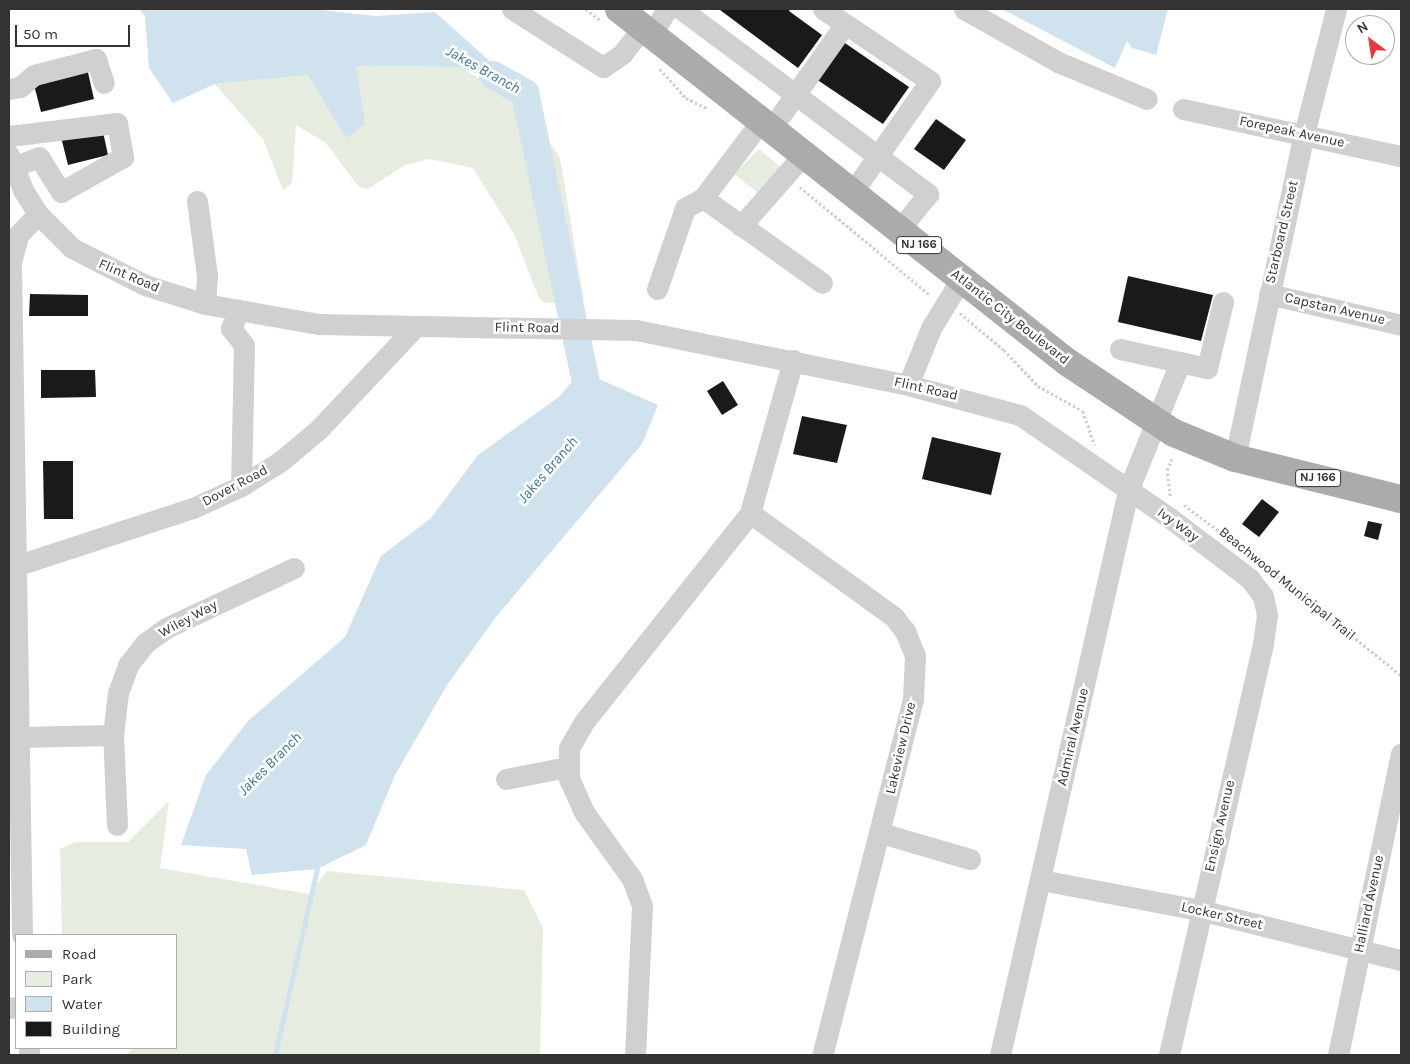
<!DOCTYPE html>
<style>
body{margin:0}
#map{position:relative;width:1410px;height:1064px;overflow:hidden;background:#fff;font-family:Karla,sans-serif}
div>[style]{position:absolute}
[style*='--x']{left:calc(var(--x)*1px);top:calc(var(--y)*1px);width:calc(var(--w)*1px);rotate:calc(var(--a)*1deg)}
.green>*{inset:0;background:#e6ecdf}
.water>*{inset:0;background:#cfe2ee}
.stream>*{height:4.5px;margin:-2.25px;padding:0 2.25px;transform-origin:2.25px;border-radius:2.25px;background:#cfe2ee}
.river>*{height:28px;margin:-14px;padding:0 14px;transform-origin:14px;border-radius:14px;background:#cfe2ee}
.building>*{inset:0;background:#1a1a1a}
.path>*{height:2.5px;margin-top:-1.25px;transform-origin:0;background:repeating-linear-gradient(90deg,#cdcdcd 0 2.5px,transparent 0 5px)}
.minor>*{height:21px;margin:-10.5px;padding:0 10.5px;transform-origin:10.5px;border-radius:10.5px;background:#d0d0d0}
.major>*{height:28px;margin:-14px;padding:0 14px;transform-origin:14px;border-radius:14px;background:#ababab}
span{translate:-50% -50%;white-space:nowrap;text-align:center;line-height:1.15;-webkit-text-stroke:5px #fff;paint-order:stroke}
.shield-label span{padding:1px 4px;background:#fff;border:1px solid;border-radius:4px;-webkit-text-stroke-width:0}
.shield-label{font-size:12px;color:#333;font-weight:700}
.street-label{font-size:14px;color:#333}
.water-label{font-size:15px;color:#3f7597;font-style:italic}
.frame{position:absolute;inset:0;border:10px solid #333;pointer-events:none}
.legend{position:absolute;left:15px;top:934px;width:162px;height:115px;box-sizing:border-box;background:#fff;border:1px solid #adadad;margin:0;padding:6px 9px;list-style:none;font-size:15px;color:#333}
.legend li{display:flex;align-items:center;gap:10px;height:25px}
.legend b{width:25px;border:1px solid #adadad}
.north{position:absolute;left:1345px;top:15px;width:50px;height:50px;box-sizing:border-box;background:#fff;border:1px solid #adadad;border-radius:50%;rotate:329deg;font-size:14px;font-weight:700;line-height:20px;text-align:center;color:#333}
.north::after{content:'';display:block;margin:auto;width:18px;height:22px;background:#e63946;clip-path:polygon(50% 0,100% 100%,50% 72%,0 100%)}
.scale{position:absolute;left:15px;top:25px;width:115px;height:22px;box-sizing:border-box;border:2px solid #333;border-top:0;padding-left:6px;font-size:15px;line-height:18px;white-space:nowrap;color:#333;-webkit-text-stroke:4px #fff;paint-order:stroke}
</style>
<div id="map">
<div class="green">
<i style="clip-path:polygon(355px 66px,460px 67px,526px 105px,560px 158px,584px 301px,544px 303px,539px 298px,514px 234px,473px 168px,429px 159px,405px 165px,368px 189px,358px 186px,326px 143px,296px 125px,292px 183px,283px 190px,263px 139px,215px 84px,308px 75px,365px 124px)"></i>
<i style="clip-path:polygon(759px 149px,782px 168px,762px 196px,734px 174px)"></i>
<i style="clip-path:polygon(169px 801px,160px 868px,309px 894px,327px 871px,524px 890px,543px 928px,540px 1055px,126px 1055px,133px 1048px,176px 1048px,176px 935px,62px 935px,60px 849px,76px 842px,128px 842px)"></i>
</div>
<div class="water">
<i style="clip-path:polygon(139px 9px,311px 9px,376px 16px,435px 12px,525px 93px,460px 67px,356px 66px,365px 124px,346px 138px,308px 75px,215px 84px,173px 103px,149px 68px,145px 16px)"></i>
<i style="clip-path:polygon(1002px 9px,1168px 9px,1156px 55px,1132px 48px,1127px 41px,1115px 68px)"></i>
<i style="clip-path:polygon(581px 371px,658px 405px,642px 444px,496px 617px,447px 685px,395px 775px,366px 845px,317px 869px,252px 875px,246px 849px,181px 845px,206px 775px,248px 721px,345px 637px,381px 556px,431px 518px,478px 455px,560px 396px)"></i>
</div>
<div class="stream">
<i style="--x:275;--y:1055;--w:191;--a:-77.3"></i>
</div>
<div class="river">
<i style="--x:493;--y:75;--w:37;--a:29"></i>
<i style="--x:525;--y:93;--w:320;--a:78.1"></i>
</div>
<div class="building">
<i style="clip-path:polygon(790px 9px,789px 11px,822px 35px,798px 68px,720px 10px)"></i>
<i style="clip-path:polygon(842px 41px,909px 87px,883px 124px,816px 79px)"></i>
<i style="clip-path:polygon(87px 68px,94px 99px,41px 112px,33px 81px)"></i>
<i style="clip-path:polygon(936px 119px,966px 140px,944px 170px,914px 149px)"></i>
<i style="clip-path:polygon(102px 127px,108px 155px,68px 165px,61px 137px)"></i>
<i style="clip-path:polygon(1128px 276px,1213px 295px,1201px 341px,1118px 322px)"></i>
<i style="clip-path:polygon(30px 294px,88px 295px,88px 316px,29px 316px)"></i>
<i style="clip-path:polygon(41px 370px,95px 370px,96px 397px,41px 398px)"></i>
<i style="clip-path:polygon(723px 381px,738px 405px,722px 415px,707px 391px)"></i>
<i style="clip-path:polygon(802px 416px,847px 425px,837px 463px,793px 454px)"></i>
<i style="clip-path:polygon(932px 437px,1001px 453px,991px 495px,922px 479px)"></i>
<i style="clip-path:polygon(43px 461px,73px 461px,73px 519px,44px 519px)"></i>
<i style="clip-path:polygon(1262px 499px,1279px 512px,1259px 537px,1242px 524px)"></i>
<i style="clip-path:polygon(1368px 521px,1382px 524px,1378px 540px,1364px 536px)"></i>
</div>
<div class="path">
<i style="--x:586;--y:9;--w:18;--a:38"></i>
<i style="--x:660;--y:69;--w:39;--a:48"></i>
<i style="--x:686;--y:98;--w:25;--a:26"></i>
<i style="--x:800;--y:187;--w:169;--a:39.7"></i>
<i style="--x:960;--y:313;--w:57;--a:40.1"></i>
<i style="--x:1004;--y:350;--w:50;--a:46.6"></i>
<i style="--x:1038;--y:386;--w:51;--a:29.1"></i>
<i style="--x:1083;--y:411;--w:36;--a:71"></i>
<i style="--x:1170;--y:496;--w:26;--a:-97"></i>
<i style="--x:1167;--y:470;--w:12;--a:-66"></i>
<i style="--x:1184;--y:505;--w:57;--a:36.5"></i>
<i style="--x:1266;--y:567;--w:173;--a:38.7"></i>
</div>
<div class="minor">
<i style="--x:512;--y:9;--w:108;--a:32.5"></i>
<i style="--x:603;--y:67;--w:23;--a:-34"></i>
<i style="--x:622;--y:54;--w:34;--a:-52"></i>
<i style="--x:681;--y:9;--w:309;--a:36.8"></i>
<i style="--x:928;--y:194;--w:46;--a:128.9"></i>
<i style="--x:823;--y:9;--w:129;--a:33.9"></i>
<i style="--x:930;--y:81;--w:136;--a:124.9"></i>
<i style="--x:964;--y:9;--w:108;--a:29.4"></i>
<i style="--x:1058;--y:62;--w:96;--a:22.6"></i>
<i style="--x:652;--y:34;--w:29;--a:-59"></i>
<i style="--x:9;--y:89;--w:11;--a:-10"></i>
<i style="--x:20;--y:87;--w:18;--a:-41"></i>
<i style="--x:34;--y:75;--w:64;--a:-14.5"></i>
<i style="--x:96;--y:59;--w:25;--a:72"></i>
<i style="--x:1183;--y:109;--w:223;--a:12.2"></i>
<i style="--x:771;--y:129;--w:128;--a:-54.8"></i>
<i style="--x:9;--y:136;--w:109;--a:-6.9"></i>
<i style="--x:117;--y:123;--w:35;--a:80"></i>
<i style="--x:123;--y:157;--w:71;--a:150.6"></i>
<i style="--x:61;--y:192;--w:41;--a:-122.2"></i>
<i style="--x:39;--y:157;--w:28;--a:159"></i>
<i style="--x:9;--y:155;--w:38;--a:68"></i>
<i style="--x:23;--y:190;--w:28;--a:58"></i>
<i style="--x:38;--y:214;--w:48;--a:45"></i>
<i style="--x:72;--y:248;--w:82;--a:26.9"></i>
<i style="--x:145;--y:285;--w:63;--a:17.6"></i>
<i style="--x:205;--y:304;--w:116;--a:10"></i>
<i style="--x:319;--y:324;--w:317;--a:1.1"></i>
<i style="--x:636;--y:330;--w:278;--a:11.4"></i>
<i style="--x:908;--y:385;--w:116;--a:15"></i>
<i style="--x:1020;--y:415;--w:182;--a:34.5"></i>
<i style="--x:1170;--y:518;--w:101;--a:37.3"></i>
<i style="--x:1250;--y:579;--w:21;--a:53"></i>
<i style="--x:1263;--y:596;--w:19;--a:78"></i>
<i style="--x:1267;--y:615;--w:29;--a:98"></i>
<i style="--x:1263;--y:644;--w:422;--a:102.9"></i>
<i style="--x:703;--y:198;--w:96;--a:-53"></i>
<i style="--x:197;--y:201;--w:76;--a:82.4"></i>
<i style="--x:207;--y:276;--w:28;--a:94"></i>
<i style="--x:741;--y:226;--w:96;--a:-48.8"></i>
<i style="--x:657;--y:289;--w:86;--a:-70.9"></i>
<i style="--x:685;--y:208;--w:21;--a:-29"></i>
<i style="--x:703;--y:198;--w:146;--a:35.5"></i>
<i style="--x:1269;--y:294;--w:136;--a:13.2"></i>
<i style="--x:238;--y:313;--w:17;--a:115"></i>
<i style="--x:231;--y:328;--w:21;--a:53"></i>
<i style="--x:244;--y:345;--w:141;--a:91.2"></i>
<i style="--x:1120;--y:349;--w:61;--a:12.2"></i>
<i style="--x:908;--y:385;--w:61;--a:-68"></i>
<i style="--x:931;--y:328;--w:57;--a:-58.5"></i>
<i style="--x:1235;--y:458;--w:331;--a:-78"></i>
<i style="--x:1304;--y:134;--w:129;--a:-75.6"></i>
<i style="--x:750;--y:513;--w:178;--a:35.8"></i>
<i style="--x:894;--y:617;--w:18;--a:52"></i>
<i style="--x:905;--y:631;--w:27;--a:68"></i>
<i style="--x:915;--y:656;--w:43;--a:92.7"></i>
<i style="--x:913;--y:699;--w:367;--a:104.3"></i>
<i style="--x:9;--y:568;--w:194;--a:-18.1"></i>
<i style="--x:193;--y:508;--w:53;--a:-24.6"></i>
<i style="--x:241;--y:486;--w:47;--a:-32"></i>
<i style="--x:281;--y:461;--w:50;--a:-40.1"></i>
<i style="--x:319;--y:429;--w:140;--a:-46.7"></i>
<i style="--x:17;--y:737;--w:96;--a:-1.2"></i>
<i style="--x:506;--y:779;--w:62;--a:-11.1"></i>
<i style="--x:117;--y:825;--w:90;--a:-92.5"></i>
<i style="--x:113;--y:735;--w:42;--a:-83.2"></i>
<i style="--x:118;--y:693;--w:30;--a:-70"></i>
<i style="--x:128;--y:665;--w:28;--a:-52"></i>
<i style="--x:145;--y:643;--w:28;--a:-35"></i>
<i style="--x:168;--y:627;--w:139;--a:-25.1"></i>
<i style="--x:881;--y:833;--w:93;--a:16.3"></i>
<i style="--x:1041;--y:880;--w:162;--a:10.7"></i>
<i style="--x:1200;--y:910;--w:207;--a:14"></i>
<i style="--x:22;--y:935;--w:673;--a:-90.94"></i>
<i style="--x:11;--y:262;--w:28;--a:-75"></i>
<i style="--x:18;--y:235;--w:29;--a:-46"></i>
<i style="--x:9;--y:1008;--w:7;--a:-8"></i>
<i style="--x:29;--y:1048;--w:7;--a:90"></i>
<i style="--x:635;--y:1055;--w:149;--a:-87.3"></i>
<i style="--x:642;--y:906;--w:29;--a:-110"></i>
<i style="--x:632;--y:879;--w:82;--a:-125.6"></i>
<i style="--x:584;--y:812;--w:36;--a:-114"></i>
<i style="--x:569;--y:779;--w:31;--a:-90"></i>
<i style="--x:569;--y:748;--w:30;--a:-60"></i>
<i style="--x:584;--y:722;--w:267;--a:-51.5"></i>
<i style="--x:750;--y:513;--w:159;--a:-74.3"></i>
<i style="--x:1000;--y:1055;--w:578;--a:-77.21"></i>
<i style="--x:1128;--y:491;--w:139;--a:-68"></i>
<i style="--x:1180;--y:362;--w:28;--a:13"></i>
<i style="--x:1207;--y:368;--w:68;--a:-76.4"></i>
<i style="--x:1338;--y:1055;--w:308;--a:-78.2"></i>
</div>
<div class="major">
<i style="--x:619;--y:9;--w:570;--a:38.24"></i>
<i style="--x:1067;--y:362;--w:128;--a:33.6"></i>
<i style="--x:1174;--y:433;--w:66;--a:22.3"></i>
<i style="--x:1235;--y:458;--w:171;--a:13.9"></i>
</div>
<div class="shield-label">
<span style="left:919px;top:245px">NJ 166</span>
<span style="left:1318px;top:478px">NJ 166</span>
</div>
<div class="street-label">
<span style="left:1292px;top:132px;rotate:12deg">Forepeak Avenue</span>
<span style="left:1282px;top:232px;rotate:-77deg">Starboard Street</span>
<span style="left:129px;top:276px;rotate:23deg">Flint Road</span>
<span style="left:1335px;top:309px;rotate:13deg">Capstan Avenue</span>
<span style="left:1010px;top:317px;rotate:38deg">Atlantic City Boulevard</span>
<span style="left:527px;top:328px;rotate:1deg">Flint Road</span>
<span style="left:926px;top:389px;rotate:13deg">Flint Road</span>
<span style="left:235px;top:486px;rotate:-28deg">Dover Road</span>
<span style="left:1178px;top:525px;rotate:36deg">Ivy Way</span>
<span style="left:1287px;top:584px;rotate:39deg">Beachwood Municipal Trail</span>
<span style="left:188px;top:619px;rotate:-28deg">Wiley Way</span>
<span style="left:1073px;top:737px;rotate:-77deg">Admiral Avenue</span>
<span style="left:901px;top:748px;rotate:-77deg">Lakeview Drive</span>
<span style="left:1220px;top:826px;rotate:-77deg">Ensign Avenue</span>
<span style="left:1369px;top:904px;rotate:-78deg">Halliard Avenue</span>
<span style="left:1222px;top:916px;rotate:13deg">Locker Street</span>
</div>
<div class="water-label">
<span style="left:483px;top:70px;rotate:29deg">Jakes Branch</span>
<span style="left:548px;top:470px;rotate:-49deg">Jakes Branch</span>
<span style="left:270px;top:764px;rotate:-45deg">Jakes Branch</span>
</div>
<div class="frame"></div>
<ul class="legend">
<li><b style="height:6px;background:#ababab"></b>Road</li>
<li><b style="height:14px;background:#e6ecdf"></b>Park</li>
<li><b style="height:14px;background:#cfe2ee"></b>Water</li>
<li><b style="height:14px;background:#1a1a1a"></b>Building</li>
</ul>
<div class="north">N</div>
<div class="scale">50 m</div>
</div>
